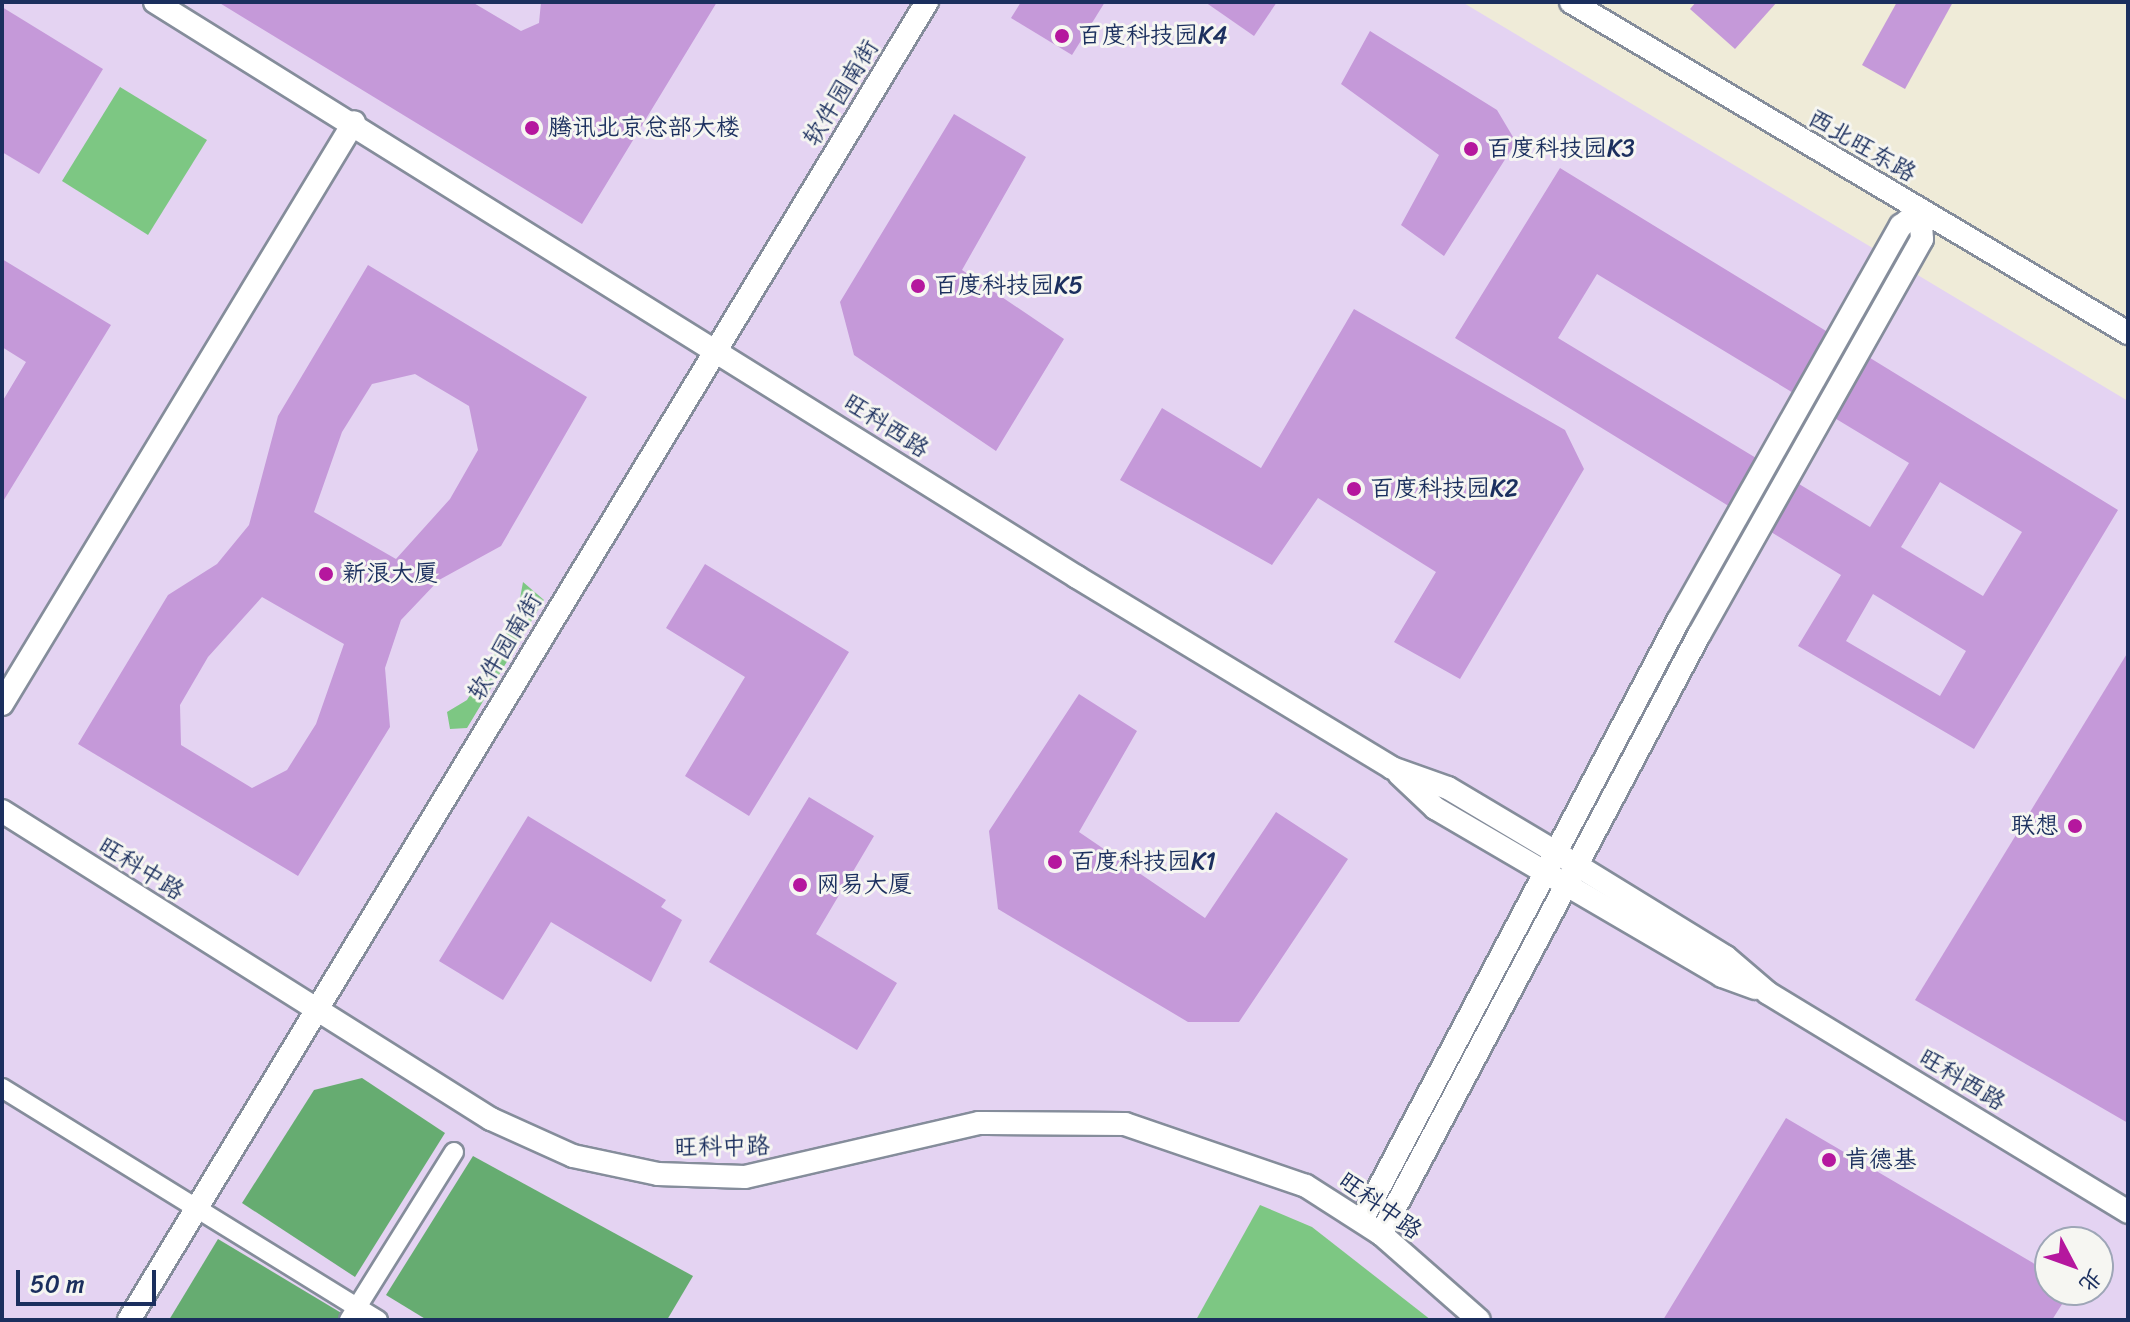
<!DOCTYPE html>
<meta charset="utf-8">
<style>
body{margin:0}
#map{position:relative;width:2130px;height:1322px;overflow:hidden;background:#efebd8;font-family:Sriracha,"LXGW WenKai TC",sans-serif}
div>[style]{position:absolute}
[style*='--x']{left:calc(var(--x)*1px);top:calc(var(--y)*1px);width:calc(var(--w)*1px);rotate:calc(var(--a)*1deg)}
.built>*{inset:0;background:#e4d3f2}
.green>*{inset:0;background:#7dc783}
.forest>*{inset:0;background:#66ac71}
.building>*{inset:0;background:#c599d9}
.roads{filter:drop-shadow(2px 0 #858d9b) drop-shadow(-2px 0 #858d9b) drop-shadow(0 2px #858d9b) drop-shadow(0 -2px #858d9b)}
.minor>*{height:18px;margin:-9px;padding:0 9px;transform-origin:9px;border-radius:9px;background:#fff}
.tertiary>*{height:22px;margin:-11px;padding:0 11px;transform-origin:11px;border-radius:11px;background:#fff}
.dots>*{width:22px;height:22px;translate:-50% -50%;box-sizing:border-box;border:4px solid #f6f6f2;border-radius:50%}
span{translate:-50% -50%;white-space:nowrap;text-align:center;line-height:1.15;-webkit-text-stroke:6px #f6f6f2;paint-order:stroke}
.poi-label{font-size:24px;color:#1b2f5e}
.left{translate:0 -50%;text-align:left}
.right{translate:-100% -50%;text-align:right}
.street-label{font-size:24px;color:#1b2f5e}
.frame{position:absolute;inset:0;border:4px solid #1b2f5e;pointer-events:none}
.north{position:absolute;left:2034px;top:1226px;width:80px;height:80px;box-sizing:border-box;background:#f6f6f2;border:2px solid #9ea6b7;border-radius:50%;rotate:131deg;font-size:22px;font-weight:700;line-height:32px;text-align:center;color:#1b2f5e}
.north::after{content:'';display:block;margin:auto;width:28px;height:36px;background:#b5179e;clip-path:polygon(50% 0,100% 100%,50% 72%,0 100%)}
.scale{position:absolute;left:16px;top:1270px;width:140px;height:36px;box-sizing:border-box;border:4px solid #1b2f5e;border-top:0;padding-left:10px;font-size:24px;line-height:28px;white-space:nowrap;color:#1b2f5e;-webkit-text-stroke:6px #f6f6f2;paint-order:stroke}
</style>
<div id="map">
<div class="built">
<i style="clip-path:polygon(evenodd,2px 2px,1462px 2px,2128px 401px,2128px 1320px,2px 1320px,2px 2px,2050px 1242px,2098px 1242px,2098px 1290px,2050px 1290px,2050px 1242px)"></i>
</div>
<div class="green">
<i style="clip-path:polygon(120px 87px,207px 140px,148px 235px,62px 181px)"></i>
<i style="clip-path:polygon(523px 582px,544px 600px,467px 728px,450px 729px,447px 712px,467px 700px,517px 615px)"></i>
<i style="clip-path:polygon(1260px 1205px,1312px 1227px,1431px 1320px,1196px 1320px)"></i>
</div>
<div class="forest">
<i style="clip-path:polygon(362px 1078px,445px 1133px,355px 1277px,242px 1203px,314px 1090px)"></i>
<i style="clip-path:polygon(473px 1156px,693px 1276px,667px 1320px,427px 1320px,386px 1295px)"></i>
<i style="clip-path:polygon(218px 1239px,343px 1314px,340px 1320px,169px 1320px)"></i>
</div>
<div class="building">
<i style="clip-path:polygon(218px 2px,472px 2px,521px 31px,539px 23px,541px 2px,717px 2px,582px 224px)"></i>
<i style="clip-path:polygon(1021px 2px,1105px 2px,1072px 55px,1011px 18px)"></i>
<i style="clip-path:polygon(1205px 2px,1277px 2px,1254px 36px)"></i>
<i style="clip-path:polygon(1696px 2px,1777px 2px,1735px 49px,1690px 9px)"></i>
<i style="clip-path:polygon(1897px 2px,1953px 2px,1905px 89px,1862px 65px)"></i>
<i style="clip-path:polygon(2px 7px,103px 69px,39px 174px,2px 152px)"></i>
<i style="clip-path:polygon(1370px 31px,1497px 110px,1516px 142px,1444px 256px,1401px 225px,1439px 155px,1341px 84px)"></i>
<i style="clip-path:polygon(954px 114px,1026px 157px,962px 270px,1064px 339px,996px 451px,854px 355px,840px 302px)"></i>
<i style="clip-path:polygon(evenodd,1560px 168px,2118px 510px,1974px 749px,1798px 646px,1841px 575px,1455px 338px,1560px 168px,1597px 274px,1909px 463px,1870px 527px,1558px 338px,1597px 274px,1560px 168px,1940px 482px,2022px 532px,1983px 596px,1901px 547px,1940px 482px,1560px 168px,1873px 594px,1966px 651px,1940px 696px,1846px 641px,1873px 594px)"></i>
<i style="clip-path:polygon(2px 259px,111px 325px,2px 503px,2px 402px,26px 362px,2px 347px)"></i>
<i style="clip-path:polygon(evenodd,368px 265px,587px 397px,501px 546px,439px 580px,401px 620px,385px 668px,390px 727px,298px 876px,78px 744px,168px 595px,217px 564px,249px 525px,278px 416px,368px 265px,415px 374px,469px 406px,478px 450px,450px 499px,396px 559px,314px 512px,342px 432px,372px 384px,415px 374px,368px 265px,262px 597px,344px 644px,316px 724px,287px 770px,252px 788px,181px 745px,180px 705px,208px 657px,262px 597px)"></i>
<i style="clip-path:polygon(1354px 309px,1565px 430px,1584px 469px,1460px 679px,1394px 642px,1436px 572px,1318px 498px,1272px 565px,1120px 480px,1162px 408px,1261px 468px)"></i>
<i style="clip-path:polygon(705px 564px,849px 652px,749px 816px,685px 776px,745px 677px,666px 628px)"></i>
<i style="clip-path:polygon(2128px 652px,2128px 1123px,1915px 1000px)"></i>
<i style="clip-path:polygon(1079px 694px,1137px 731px,1079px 832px,1205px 918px,1276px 812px,1348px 859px,1239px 1022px,1188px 1022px,998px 909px,989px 831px)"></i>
<i style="clip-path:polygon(809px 797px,874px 836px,816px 934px,897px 983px,857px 1050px,709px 962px)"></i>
<i style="clip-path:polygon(528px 816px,666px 900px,661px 907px,682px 920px,651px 982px,551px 922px,503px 1000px,439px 961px)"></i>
<i style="clip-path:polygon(1786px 1118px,2050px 1273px,2050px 1290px,2071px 1290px,2052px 1320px,1663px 1320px)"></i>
</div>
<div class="roads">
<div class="minor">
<i style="--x:2;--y:1088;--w:442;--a:31.7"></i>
<i style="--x:349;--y:1320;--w:198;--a:-58"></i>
</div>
<div class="tertiary">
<i style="--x:155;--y:2;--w:1087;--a:31.95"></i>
<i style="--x:1077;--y:577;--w:368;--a:31.2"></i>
<i style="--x:1392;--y:768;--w:59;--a:19.7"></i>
<i style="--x:1448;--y:788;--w:127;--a:30.8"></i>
<i style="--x:1557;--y:853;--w:198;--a:31.6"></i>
<i style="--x:1726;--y:957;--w:55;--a:40.6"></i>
<i style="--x:1768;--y:993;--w:421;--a:31.3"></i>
<i style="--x:1571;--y:2;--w:648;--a:30.72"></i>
<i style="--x:2;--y:704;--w:680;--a:-58.83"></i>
<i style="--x:1399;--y:774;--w:50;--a:43.4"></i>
<i style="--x:1435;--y:808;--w:333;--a:30.3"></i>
<i style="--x:1722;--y:976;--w:35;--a:20"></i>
<i style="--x:2;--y:811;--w:578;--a:32.21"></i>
<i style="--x:491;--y:1119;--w:90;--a:24.3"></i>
<i style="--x:573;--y:1156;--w:87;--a:12"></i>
<i style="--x:658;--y:1174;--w:87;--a:2"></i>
<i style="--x:745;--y:1177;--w:240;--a:-13"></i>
<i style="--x:979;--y:1123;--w:146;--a:0.4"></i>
<i style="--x:1125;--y:1124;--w:191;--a:18.9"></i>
<i style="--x:1306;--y:1186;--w:89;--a:32.6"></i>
<i style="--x:1381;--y:1234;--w:130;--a:41.3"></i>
<i style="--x:1362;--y:1220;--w:677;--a:-62.19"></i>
<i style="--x:1678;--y:621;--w:454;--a:-60.6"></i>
<i style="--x:1901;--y:226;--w:25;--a:-40"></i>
<i style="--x:1381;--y:1234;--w:678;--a:-62.04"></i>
<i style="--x:1699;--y:635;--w:454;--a:-60.6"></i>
<i style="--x:1922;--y:239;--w:29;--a:-94"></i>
<i style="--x:129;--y:1320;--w:1541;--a:-58.81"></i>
</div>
</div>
<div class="dots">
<i style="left:1062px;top:36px;background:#b5179e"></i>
<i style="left:532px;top:128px;background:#b5179e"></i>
<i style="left:1471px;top:149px;background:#b5179e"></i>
<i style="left:918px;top:286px;background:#b5179e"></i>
<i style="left:1354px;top:489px;background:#b5179e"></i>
<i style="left:326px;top:574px;background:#b5179e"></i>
<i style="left:2075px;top:826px;background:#b5179e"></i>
<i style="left:1055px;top:862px;background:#b5179e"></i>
<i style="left:800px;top:885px;background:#b5179e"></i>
<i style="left:1829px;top:1160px;background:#b5179e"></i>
</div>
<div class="poi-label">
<span class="left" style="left:1078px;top:36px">百度科技园K4</span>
<span class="left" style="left:548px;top:128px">腾讯北京总部大楼</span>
<span class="left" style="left:1487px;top:149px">百度科技园K3</span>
<span class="left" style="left:934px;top:286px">百度科技园K5</span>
<span class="left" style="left:1370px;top:489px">百度科技园K2</span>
<span class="left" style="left:342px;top:574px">新浪大厦</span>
<span class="right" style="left:2059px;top:826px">联想</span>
<span class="left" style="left:1071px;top:862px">百度科技园K1</span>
<span class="left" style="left:816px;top:885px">网易大厦</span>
<span class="left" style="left:1845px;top:1160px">肯德基</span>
</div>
<div class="street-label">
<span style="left:841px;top:93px;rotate:-58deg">软件园南街</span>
<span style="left:1862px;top:146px;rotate:30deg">西北旺东路</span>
<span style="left:886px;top:426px;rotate:33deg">旺科西路</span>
<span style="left:505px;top:647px;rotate:-59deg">软件园南街</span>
<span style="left:141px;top:869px;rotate:32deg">旺科中路</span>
<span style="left:1962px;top:1080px;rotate:31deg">旺科西路</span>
<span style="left:722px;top:1147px;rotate:-1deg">旺科中路</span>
<span style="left:1380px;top:1206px;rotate:36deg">旺科中路</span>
</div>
<div class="frame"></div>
<div class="north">北</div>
<div class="scale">50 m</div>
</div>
